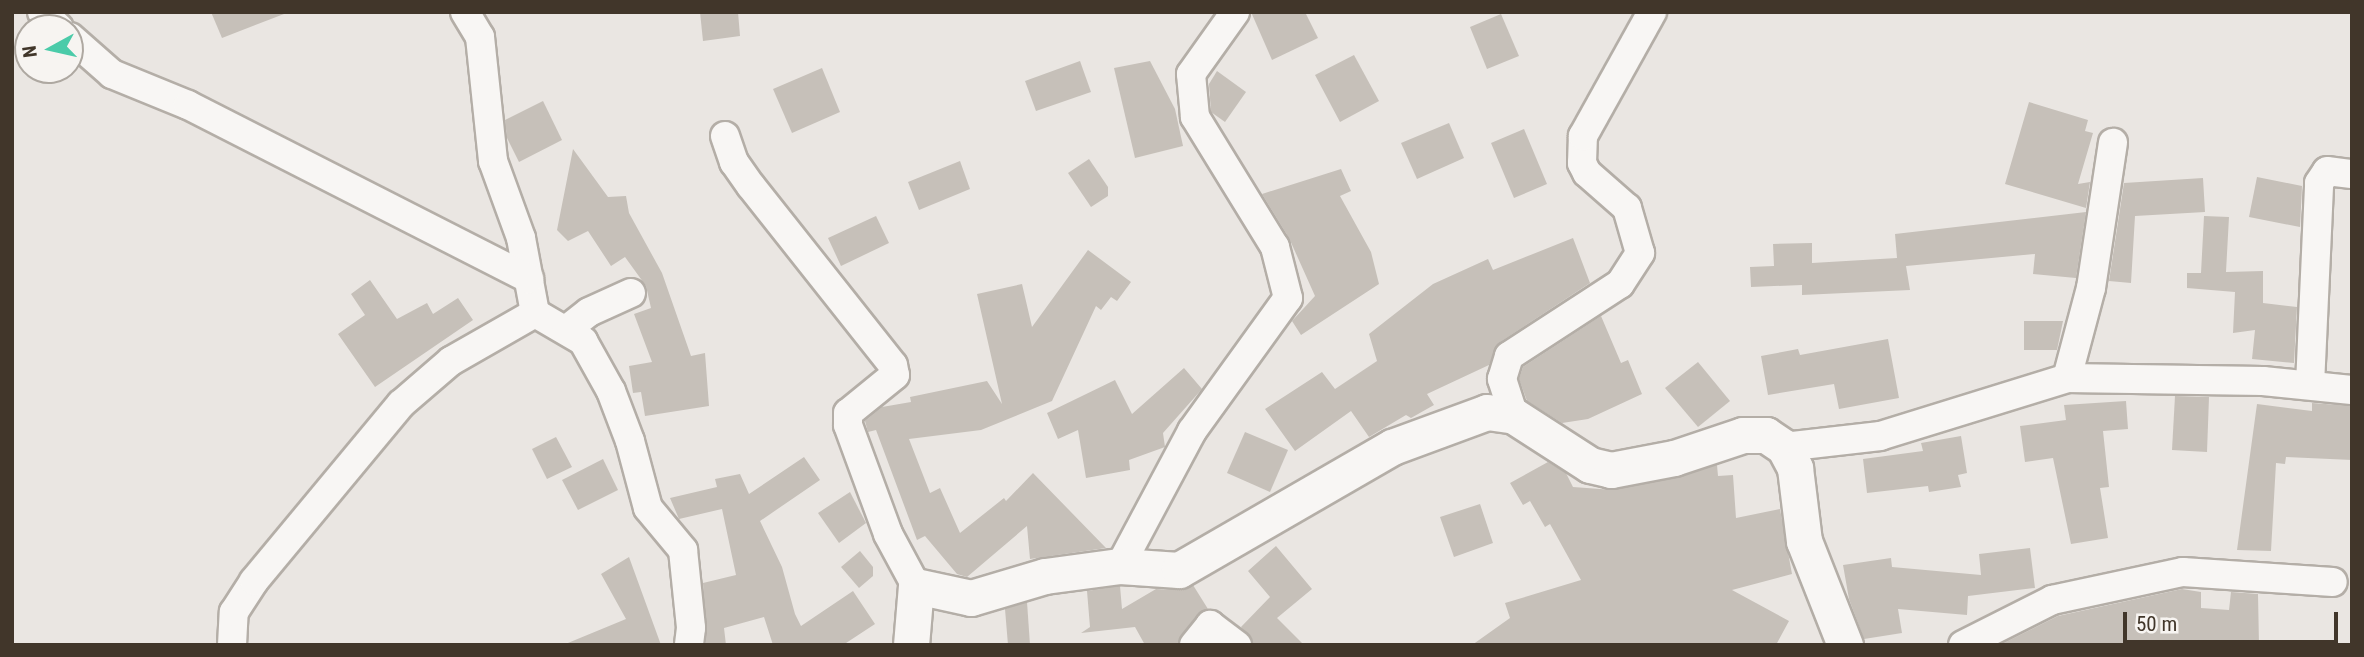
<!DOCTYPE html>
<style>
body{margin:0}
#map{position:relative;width:2364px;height:657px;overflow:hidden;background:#eae6e2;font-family:"Roboto Condensed",sans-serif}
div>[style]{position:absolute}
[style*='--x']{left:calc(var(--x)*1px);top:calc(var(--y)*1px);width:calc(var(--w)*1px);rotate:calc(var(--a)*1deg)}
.building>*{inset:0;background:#c6c0b9}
.roads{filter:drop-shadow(2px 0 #b4aea7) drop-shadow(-2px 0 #b4aea7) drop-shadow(0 2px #b4aea7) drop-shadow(0 -2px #b4aea7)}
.minor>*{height:28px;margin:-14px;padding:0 14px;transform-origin:14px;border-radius:14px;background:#f8f6f4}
.tertiary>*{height:35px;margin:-17.5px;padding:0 17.5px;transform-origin:17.5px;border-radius:17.5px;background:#f8f6f4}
span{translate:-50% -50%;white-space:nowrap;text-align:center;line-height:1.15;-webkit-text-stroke:5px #f7f4f1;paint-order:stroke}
.frame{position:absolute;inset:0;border:14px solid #41362a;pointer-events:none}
.north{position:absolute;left:14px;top:14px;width:70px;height:70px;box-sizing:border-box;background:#f7f4f1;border:2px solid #aea8a1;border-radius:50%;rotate:262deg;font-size:19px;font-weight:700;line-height:28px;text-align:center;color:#41362a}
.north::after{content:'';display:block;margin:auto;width:24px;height:32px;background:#4bcba9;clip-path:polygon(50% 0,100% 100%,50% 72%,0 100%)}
.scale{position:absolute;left:2123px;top:612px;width:215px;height:32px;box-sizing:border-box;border:4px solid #41362a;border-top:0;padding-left:9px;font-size:21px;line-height:24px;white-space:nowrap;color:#41362a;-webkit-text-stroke:5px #f7f4f1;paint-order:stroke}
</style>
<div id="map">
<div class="building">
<i style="clip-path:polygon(211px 12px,284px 12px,284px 14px,222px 38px)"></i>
<i style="clip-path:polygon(700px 12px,738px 12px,740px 36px,703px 41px)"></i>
<i style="clip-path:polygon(1251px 12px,1305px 12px,1318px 38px,1272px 60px)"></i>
<i style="clip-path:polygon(1501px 14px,1519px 56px,1487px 69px,1470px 27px)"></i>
<i style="clip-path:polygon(1354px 55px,1379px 101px,1340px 122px,1315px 75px)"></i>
<i style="clip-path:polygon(1080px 61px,1091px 92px,1036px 111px,1025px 81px)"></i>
<i style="clip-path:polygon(1150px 61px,1175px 109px,1183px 146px,1135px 158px,1114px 68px)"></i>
<i style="clip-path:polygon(822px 68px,840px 112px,792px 133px,773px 89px)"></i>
<i style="clip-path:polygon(1217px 71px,1246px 92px,1225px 122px,1211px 112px,1209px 84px)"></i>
<i style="clip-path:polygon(543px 101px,562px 140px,519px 162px,507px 138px,505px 120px)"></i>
<i style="clip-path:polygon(2029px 102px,2088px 120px,2085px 131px,2093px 133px,2078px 184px,2090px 182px,2086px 208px,2005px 184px)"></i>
<i style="clip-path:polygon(1449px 123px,1464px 158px,1417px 179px,1401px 143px)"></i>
<i style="clip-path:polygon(1524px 129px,1547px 184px,1514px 198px,1491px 143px)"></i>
<i style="clip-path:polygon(573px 149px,608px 197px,626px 196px,629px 213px,662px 273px,691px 356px,705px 353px,709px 406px,645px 416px,641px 392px,633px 393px,629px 366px,652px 362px,634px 314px,651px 308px,646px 286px,625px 257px,611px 266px,588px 231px,568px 241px,557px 230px)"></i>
<i style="clip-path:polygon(1089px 159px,1108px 187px,1108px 196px,1091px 207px,1068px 173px)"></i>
<i style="clip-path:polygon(960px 161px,970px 189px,919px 210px,908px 182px)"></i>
<i style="clip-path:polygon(1341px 169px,1351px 191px,1340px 196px,1371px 252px,1379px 284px,1301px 335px,1292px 321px,1315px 296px,1289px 238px,1262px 194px)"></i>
<i style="clip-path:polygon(2257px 177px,2302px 186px,2300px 227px,2249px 217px)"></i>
<i style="clip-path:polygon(2203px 178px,2205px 212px,2135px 216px,2131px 283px,2109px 281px,2124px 183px)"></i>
<i style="clip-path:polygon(2086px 212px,2076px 278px,2033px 274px,2035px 254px,1906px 266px,1910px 290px,1802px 295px,1802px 285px,1751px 287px,1750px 267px,1774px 266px,1773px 244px,1812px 243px,1812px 263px,1897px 258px,1895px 234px)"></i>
<i style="clip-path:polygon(876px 216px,889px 243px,841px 266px,828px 238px)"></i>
<i style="clip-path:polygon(2204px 216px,2229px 217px,2226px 272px,2263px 271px,2263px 303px,2297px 307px,2294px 363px,2252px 359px,2255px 330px,2233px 333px,2235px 292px,2187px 288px,2187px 273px,2201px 273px)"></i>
<i style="clip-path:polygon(1573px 238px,1590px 283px,1500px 342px,1489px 365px,1427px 394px,1434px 405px,1411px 418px,1406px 415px,1369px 437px,1351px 411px,1295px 451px,1265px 409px,1322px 372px,1335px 389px,1377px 361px,1369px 334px,1433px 284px,1488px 259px,1493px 270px)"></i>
<i style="clip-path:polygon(1088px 250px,1131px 282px,1117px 301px,1111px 297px,1101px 310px,1096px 306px,1052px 401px,981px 430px,909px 439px,930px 493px,940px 488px,960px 533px,1004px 498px,1006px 501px,1033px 473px,1106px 548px,1030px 559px,1027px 526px,967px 577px,957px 574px,925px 536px,917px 540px,876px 430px,868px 432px,865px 421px,882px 407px,911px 402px,910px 397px,987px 381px,1002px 404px,977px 294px,1022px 284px,1032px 327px)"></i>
<i style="clip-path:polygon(370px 280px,397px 319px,427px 303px,433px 314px,458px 298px,473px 320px,375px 387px,338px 334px,365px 315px,351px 294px)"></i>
<i style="clip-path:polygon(1601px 316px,1621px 363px,1628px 360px,1642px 394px,1588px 419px,1562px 423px,1527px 401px,1519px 379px,1523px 367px)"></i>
<i style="clip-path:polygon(2024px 321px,2063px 321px,2057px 350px,2024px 350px)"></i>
<i style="clip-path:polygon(1888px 339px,1899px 398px,1839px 409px,1834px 384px,1768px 395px,1761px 356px,1798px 349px,1800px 355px)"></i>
<i style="clip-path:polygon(1698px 362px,1730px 401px,1698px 427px,1665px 388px)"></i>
<i style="clip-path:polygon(1184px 368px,1202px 389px,1163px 433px,1165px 447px,1129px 460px,1130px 470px,1086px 478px,1078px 430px,1058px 439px,1047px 413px,1115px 380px,1132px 414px)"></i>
<i style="clip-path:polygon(2175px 396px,2209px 397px,2207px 452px,2172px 450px)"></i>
<i style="clip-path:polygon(2126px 401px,2128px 429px,2103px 431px,2109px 487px,2100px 488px,2108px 538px,2071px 544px,2053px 458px,2025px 462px,2020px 426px,2066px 420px,2064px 405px)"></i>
<i style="clip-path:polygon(2312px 403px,2352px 406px,2352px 460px,2286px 457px,2285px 464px,2276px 463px,2271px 551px,2237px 550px,2257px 404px,2312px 411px)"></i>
<i style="clip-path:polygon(1245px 432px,1288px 450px,1270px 492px,1227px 473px)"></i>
<i style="clip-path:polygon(1961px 436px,1967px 473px,1958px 475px,1961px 487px,1929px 492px,1928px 486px,1867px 493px,1863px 459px,1923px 451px,1921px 443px)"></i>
<i style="clip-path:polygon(556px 437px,572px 467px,547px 479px,532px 449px)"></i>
<i style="clip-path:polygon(804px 457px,820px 480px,760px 521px,782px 567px,795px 614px,801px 626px,853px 591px,875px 624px,843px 645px,773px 645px,764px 617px,724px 628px,726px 645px,706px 645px,703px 583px,736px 575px,722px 509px,679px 519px,670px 498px,717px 487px,715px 479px,740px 474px,749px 494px)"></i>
<i style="clip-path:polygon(603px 459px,618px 490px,578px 510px,562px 480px)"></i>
<i style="clip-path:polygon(1548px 462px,1566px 473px,1573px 487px,1614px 490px,1717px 465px,1718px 476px,1733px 475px,1736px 518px,1780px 509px,1792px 574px,1732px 590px,1789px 621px,1776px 645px,1472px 645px,1510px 618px,1505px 603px,1581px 580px,1550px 524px,1545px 527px,1530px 501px,1523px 505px,1510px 483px)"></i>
<i style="clip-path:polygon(850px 492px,866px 523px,839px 543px,818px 513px)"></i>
<i style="clip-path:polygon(1480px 504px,1493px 543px,1454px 557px,1440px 517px)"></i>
<i style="clip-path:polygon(1276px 546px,1312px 589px,1277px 618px,1304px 645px,1253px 645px,1241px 627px,1270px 597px,1248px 571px)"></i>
<i style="clip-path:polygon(2030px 548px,2035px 588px,1968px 596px,1967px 615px,1898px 609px,1902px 633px,1864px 639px,1849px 599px,1843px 565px,1891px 558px,1892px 567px,1981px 575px,1979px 554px)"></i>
<i style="clip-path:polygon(860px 551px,873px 567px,873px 576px,859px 588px,841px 567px)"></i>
<i style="clip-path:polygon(629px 557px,661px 645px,563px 645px,626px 619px,601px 574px)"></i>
<i style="clip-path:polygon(1193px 585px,1208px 609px,1197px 615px,1178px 645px,1145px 645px,1135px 627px,1081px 633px,1090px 627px,1087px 591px,1120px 586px,1122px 609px,1156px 589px,1178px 590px)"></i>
<i style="clip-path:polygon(2182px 589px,2201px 592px,2201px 608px,2229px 610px,2231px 592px,2258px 594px,2259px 645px,2000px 645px,2058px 616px)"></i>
<i style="clip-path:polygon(1027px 602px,1030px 645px,1008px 645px,1005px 609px)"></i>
</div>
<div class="roads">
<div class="minor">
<i style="--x:42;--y:12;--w:23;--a:43"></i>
<i style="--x:465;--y:12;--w:29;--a:59"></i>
<i style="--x:480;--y:37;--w:125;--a:84"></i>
<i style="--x:493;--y:161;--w:82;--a:70"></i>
<i style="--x:521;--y:238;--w:76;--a:79.4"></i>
<i style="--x:535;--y:313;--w:56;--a:30.3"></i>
<i style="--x:583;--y:341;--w:57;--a:60.8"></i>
<i style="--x:611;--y:391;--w:53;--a:69.2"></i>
<i style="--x:630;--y:441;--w:69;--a:75"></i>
<i style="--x:648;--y:508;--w:55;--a:50.2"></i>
<i style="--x:683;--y:550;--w:78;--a:84.1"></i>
<i style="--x:691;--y:628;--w:17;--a:97"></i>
<i style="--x:70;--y:37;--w:56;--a:41.4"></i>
<i style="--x:112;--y:74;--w:82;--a:22.2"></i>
<i style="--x:188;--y:105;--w:383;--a:27"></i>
<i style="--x:725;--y:136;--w:28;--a:71"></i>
<i style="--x:734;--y:162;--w:29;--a:55"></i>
<i style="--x:751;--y:186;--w:228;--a:51.6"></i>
<i style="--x:893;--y:365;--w:10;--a:79"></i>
<i style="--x:895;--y:375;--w:60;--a:141"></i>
<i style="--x:848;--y:413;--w:12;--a:90"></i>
<i style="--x:848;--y:425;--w:116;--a:69.8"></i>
<i style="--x:888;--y:534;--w:59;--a:61.7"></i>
<i style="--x:566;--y:330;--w:29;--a:-38"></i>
<i style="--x:589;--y:312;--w:46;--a:-24.3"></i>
<i style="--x:2067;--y:378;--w:93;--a:-75.1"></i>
<i style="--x:2091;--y:288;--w:147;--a:-81.4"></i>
<i style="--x:2310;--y:385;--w:202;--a:-87.4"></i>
<i style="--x:2319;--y:183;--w:14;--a:-56"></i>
<i style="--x:2327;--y:171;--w:25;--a:7"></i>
<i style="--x:1514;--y:416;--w:39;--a:-108"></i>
<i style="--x:1502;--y:379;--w:24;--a:-73"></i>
<i style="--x:1509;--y:356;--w:132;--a:-33"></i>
<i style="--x:1620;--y:284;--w:37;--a:-57"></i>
<i style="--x:1640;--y:253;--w:47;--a:-106.1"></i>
<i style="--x:1627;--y:208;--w:53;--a:-138.8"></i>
<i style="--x:1587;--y:173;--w:11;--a:-117"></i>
<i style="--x:1582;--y:163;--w:27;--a:-88"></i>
<i style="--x:1583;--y:136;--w:142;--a:-60.9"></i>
<i style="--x:1784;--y:447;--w:97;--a:-6.5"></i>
<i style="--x:1880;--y:436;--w:196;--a:-17.2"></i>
<i style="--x:2067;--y:378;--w:196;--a:0.9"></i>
<i style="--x:2263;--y:381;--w:89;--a:5.8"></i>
<i style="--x:1120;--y:566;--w:153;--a:-61.9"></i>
<i style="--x:1192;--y:431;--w:164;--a:-54.2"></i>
<i style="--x:1288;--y:298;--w:53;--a:-104.3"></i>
<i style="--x:1275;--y:247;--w:153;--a:-121.6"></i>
<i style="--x:1195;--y:117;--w:43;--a:-95.3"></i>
<i style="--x:1191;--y:74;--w:76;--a:-54.6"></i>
<i style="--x:232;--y:645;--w:33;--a:-87"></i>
<i style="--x:234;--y:612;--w:37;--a:-57"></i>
<i style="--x:254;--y:581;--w:230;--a:-50.3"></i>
<i style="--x:401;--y:404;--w:66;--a:-40.7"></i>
<i style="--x:451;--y:361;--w:97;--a:-29.7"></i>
<i style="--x:1194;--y:645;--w:26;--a:-51"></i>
<i style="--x:1210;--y:625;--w:34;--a:37"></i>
<i style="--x:1963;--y:645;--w:100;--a:-26.8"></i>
<i style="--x:2052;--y:600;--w:134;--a:-12.1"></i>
<i style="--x:2183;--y:572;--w:150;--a:3.8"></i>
</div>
<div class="tertiary">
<i style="--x:911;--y:645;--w:59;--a:-85.2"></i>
<i style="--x:916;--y:586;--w:56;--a:12.3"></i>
<i style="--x:971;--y:598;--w:77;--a:-16.6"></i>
<i style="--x:1045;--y:576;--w:76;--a:-7.6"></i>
<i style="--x:1120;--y:566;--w:59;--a:3.9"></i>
<i style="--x:1179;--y:570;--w:246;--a:-30"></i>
<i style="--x:1392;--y:447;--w:101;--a:-20.2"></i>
<i style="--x:1487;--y:412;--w:27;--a:8"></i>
<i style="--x:1514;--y:416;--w:90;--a:32.8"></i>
<i style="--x:1590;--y:465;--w:22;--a:13"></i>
<i style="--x:1611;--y:470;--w:64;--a:-10.8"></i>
<i style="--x:1674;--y:458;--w:73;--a:-18.4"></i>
<i style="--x:1743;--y:435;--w:23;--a:0"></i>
<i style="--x:1766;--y:435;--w:22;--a:34"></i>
<i style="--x:1784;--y:447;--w:24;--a:62"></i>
<i style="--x:1795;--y:468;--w:74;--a:83"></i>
<i style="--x:1804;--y:541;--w:112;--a:68.5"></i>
</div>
</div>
<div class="frame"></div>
<div class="north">N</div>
<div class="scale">50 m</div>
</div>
